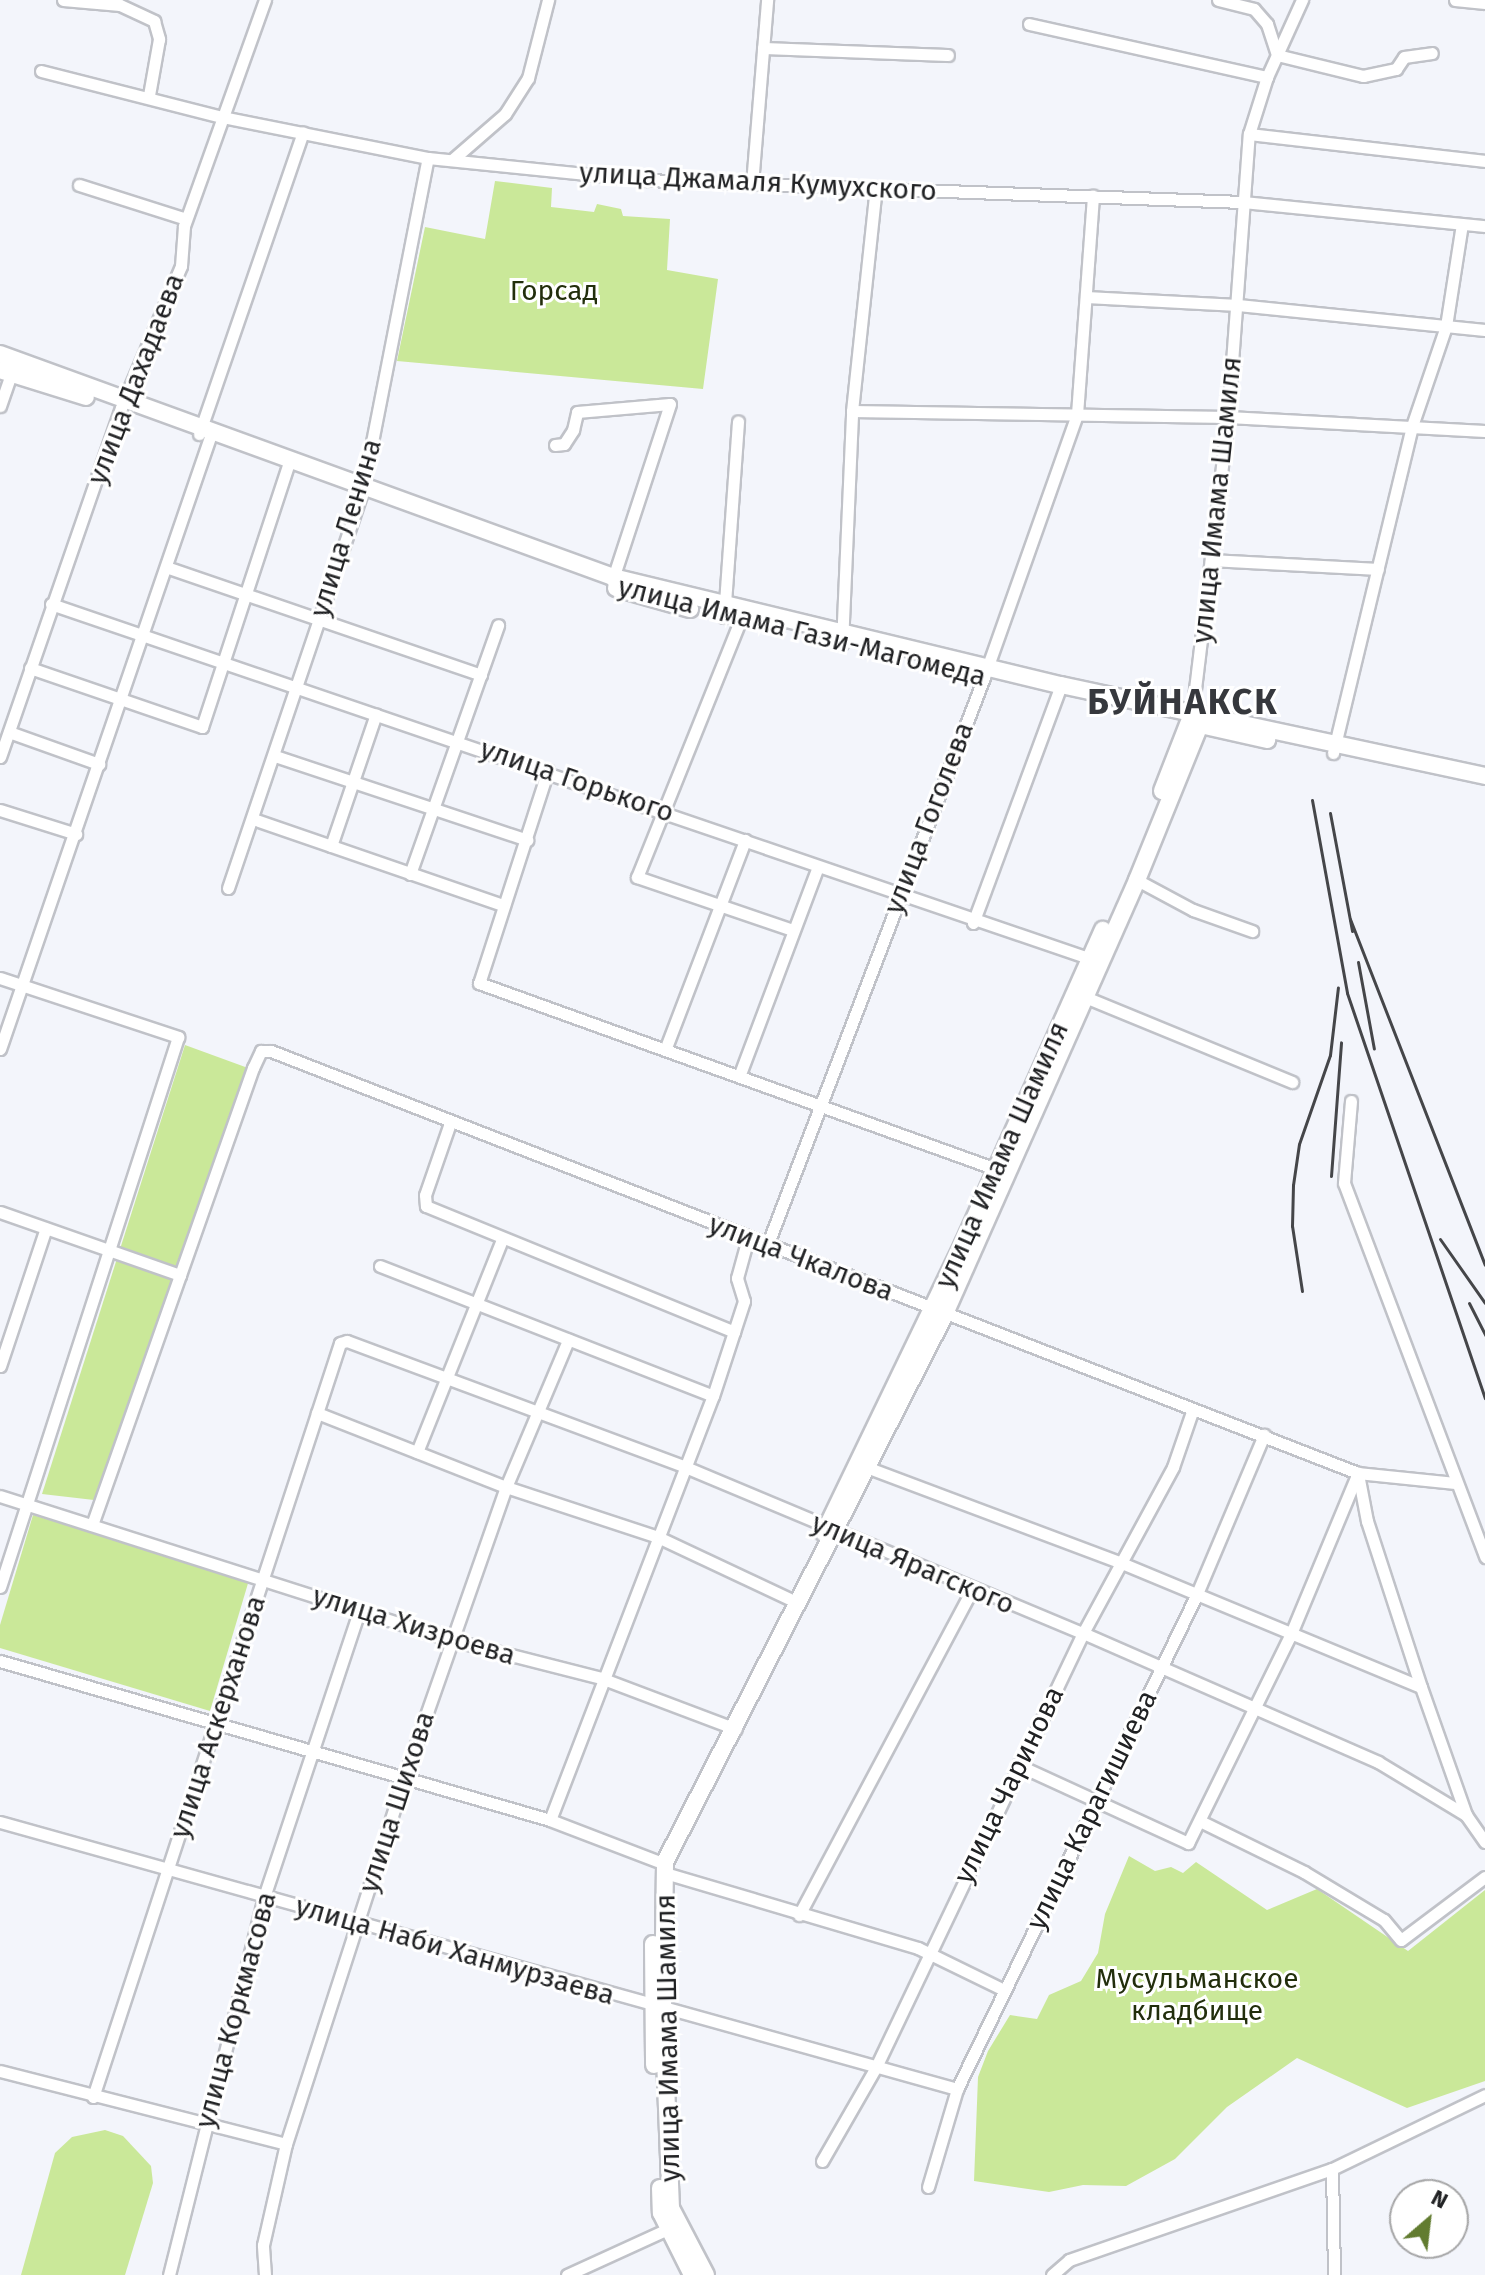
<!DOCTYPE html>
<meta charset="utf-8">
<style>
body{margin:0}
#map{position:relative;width:1485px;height:2275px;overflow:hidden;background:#f3f5fb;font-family:"Fira Sans",sans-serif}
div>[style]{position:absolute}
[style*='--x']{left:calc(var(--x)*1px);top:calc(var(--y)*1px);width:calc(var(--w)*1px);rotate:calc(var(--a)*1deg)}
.green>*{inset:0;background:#cae899}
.roads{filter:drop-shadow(2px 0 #c0c2c8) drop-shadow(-2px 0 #c0c2c8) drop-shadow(0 2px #c0c2c8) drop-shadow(0 -2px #c0c2c8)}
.street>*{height:11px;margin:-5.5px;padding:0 5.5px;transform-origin:5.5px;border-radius:5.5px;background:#fff}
.secondary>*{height:16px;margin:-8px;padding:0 8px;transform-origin:8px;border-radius:8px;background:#fff}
.rail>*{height:3px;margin:-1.5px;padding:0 1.5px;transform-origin:1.5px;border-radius:1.5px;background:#454649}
span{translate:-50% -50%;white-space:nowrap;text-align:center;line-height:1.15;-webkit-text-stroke:6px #fff;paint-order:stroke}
.street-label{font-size:28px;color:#202123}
.park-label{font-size:28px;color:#222e0c}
.district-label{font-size:36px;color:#36383d;font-weight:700;letter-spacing:2px}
.north{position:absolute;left:1389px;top:2179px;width:80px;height:80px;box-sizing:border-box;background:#fff;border:2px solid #a6a6a7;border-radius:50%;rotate:28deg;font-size:22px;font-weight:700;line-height:32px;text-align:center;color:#202123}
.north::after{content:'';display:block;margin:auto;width:28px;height:36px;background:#627c30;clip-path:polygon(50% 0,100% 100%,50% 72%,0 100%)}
</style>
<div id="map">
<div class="green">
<i style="clip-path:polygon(495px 181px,552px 188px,551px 207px,594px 212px,597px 204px,621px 209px,623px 216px,670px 219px,667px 270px,718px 279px,703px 389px,397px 361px,425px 227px,485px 239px)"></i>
<i style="clip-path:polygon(185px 1045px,248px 1068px,94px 1500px,42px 1494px)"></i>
<i style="clip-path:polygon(33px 1515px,249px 1580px,210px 1711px,0 1648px,0 1625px)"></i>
<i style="clip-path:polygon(1129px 1856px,1155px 1871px,1171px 1867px,1183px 1873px,1196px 1862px,1267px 1910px,1317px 1889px,1408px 1951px,1485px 1890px,1485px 2081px,1407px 2108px,1297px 2058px,1227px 2107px,1175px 2159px,1126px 2186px,1083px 2185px,1049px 2192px,974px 2181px,978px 2077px,988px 2051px,1010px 2015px,1037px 2019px,1049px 1995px,1081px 1981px,1098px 1953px,1105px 1914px)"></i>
<i style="clip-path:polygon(105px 2130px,123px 2136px,151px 2166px,153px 2183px,125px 2275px,21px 2275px,55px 2153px,72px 2137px)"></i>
</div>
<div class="roads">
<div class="street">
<i style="--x:63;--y:0;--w:57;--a:5"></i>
<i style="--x:120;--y:5;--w:38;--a:25"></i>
<i style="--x:154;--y:21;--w:19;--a:74"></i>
<i style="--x:159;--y:39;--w:57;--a:100.1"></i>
<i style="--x:1218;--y:0;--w:37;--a:14"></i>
<i style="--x:1254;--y:9;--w:20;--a:49"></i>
<i style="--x:1267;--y:24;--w:33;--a:72"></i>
<i style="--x:1277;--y:55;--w:89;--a:13.7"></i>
<i style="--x:1363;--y:76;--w:34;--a:-12"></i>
<i style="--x:1396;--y:69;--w:14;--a:-56"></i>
<i style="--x:1404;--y:57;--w:28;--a:-8"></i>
<i style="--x:1455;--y:0;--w:30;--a:6"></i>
<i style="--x:1029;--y:24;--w:244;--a:12.6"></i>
<i style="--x:763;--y:48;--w:185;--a:2.2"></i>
<i style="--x:41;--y:71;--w:187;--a:14.3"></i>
<i style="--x:222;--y:117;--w:210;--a:11.3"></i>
<i style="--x:428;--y:158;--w:219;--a:5.8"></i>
<i style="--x:646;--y:180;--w:597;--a:2.11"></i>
<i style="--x:1243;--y:202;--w:243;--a:5.7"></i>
<i style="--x:1249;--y:134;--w:238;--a:6.5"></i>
<i style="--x:452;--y:160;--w:70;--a:-41"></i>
<i style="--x:505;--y:114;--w:43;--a:-57.4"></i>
<i style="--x:528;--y:78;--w:81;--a:-75.6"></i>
<i style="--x:752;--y:184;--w:185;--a:-85.3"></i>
<i style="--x:79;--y:185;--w:112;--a:17.6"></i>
<i style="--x:1086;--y:297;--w:152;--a:3"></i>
<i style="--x:1238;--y:305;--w:248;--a:5.8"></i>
<i style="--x:0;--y:406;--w:39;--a:-71"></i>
<i style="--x:852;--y:411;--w:376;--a:0.9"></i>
<i style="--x:1228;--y:417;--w:257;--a:3.1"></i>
<i style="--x:199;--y:434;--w:319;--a:-71"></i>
<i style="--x:555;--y:445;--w:9;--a:-6"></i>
<i style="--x:564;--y:444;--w:17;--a:-57"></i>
<i style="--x:573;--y:430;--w:18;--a:-77"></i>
<i style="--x:577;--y:412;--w:93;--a:-4.9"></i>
<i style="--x:670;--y:404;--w:186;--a:108.1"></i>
<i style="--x:1211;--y:560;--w:167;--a:3.1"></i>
<i style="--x:166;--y:567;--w:333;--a:18.9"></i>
<i style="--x:51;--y:604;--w:1105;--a:18.84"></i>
<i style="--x:724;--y:617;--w:196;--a:-85.9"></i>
<i style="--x:740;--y:621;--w:276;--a:111.9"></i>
<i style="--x:637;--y:877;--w:165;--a:18.8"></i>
<i style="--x:842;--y:644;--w:233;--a:-87.5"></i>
<i style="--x:852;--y:411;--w:224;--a:-83.9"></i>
<i style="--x:30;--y:668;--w:182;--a:18.9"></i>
<i style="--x:202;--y:727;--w:275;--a:-71.8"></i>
<i style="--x:1192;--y:714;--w:299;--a:-83.1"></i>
<i style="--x:1228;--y:417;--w:284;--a:-85.8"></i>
<i style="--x:1249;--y:134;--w:60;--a:-72.5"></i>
<i style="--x:1267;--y:77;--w:85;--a:-65.6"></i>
<i style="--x:9;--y:732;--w:96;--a:19.6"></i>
<i style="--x:1333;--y:753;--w:336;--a:-76.4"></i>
<i style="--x:1412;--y:426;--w:106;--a:-71.2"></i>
<i style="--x:1446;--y:326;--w:103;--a:-81.1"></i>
<i style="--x:275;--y:756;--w:266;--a:18.4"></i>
<i style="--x:0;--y:757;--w:369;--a:-70.9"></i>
<i style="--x:121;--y:408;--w:154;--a:-67.1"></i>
<i style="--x:181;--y:266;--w:40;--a:-85.7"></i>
<i style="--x:184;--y:226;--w:240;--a:-70.3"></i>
<i style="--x:548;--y:770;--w:224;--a:107.9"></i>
<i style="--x:479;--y:983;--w:549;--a:19.79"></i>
<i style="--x:0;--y:810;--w:80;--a:17.5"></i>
<i style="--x:253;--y:819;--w:264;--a:19"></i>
<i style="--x:331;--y:846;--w:139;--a:-71.2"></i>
<i style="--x:410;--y:874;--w:264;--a:-70.5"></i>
<i style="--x:1137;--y:880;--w:64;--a:28.2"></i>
<i style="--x:1193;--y:910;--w:63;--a:19.6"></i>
<i style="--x:228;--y:888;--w:417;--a:-71.3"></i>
<i style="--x:362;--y:493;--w:341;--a:-78.9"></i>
<i style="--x:973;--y:923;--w:254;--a:-69.7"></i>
<i style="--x:0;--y:978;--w:188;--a:18.3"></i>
<i style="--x:178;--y:1037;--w:578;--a:107.93"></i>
<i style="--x:1085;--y:997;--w:224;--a:22.3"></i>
<i style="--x:0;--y:1049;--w:647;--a:-71.06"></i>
<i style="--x:665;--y:1050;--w:225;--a:-69.1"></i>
<i style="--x:740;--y:1074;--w:221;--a:-69.4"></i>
<i style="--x:1351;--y:1101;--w:82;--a:94.9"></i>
<i style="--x:1344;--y:1183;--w:400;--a:69.3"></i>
<i style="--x:450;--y:1123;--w:76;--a:109.1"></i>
<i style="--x:425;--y:1195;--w:11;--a:85"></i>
<i style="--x:426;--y:1206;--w:333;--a:22.2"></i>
<i style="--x:0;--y:1212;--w:191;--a:19.3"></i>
<i style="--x:767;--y:1246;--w:609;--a:-69.12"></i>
<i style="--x:984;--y:677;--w:279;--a:-70.5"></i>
<i style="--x:1077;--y:414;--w:219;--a:-85.8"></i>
<i style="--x:380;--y:1266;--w:357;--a:21.3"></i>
<i style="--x:0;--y:1366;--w:145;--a:-71.6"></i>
<i style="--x:317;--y:1413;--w:203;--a:21.4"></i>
<i style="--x:506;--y:1487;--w:160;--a:18.2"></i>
<i style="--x:658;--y:1537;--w:146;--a:25.2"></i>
<i style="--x:417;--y:1452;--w:228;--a:-68.2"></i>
<i style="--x:869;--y:1468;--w:272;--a:20.6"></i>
<i style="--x:1124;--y:1564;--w:321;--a:22.5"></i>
<i style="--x:1358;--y:1474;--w:48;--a:79.2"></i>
<i style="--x:1367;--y:1521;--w:175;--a:72"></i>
<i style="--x:1421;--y:1687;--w:136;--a:70.6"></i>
<i style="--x:1466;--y:1815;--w:33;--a:55"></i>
<i style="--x:0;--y:1496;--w:474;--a:17.7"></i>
<i style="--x:452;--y:1640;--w:154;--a:14.3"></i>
<i style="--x:601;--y:1678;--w:144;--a:20.7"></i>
<i style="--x:92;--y:1525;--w:485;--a:-70.6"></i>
<i style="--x:253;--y:1068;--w:19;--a:-65"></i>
<i style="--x:261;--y:1051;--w:10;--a:0"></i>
<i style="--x:271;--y:1051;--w:1166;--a:21.22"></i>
<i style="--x:1358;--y:1473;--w:97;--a:5.9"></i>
<i style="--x:0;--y:1661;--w:573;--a:16.12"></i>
<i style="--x:550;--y:1820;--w:115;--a:21"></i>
<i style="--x:1018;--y:1765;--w:187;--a:24.6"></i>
<i style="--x:1188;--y:1843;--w:231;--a:-63.8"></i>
<i style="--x:1290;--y:1636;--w:177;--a:-67.4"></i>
<i style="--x:550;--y:1820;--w:454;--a:-69"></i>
<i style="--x:713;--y:1396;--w:100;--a:-71.9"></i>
<i style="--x:744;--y:1301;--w:24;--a:-107"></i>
<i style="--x:737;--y:1278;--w:41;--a:-74.6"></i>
<i style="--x:1200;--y:1821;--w:116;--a:26.1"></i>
<i style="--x:1304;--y:1872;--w:93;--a:31"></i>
<i style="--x:1384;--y:1920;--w:26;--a:50"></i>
<i style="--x:1401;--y:1940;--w:105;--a:-36.9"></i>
<i style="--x:0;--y:1822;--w:994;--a:15.59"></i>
<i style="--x:665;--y:1873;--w:264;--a:16.5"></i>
<i style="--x:918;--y:1948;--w:96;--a:26"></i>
<i style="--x:799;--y:1915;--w:368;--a:-62"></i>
<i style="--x:0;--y:2071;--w:295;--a:14.3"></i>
<i style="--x:93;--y:2097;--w:793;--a:-71.86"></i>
<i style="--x:340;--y:1343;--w:7;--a:-16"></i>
<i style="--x:347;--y:1341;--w:358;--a:20.4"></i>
<i style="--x:683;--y:1466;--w:433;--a:22.7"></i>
<i style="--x:1083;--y:1633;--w:322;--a:23.6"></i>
<i style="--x:1378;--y:1762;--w:103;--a:31.1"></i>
<i style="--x:822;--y:2161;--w:108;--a:-60.1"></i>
<i style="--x:876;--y:2067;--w:481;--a:-64.5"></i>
<i style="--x:1083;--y:1633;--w:189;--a:-61.5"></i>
<i style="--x:1173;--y:1467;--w:61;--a:-71"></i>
<i style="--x:1332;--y:2169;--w:106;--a:88.9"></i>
<i style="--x:928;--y:2187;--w:102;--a:-73.5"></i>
<i style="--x:957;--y:2089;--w:548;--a:-64.14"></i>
<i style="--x:1196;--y:1596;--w:175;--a:-67.1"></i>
<i style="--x:169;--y:2275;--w:390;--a:-75.9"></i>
<i style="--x:264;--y:1897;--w:301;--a:-71.6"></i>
<i style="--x:265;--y:2275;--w:30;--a:-94"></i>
<i style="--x:263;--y:2245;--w:104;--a:-77.2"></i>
<i style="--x:286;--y:2144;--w:381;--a:-72.1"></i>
<i style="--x:403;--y:1781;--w:312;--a:-70.7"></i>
<i style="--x:506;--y:1487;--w:160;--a:-67.1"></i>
<i style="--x:567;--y:2275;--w:118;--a:-24.6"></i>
<i style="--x:1052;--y:2275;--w:23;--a:-41"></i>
<i style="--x:1069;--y:2260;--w:278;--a:-19.1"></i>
<i style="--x:1332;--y:2169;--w:170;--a:-25.8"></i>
</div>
<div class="secondary">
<i style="--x:0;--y:354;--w:652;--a:19.99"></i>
<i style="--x:613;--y:577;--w:461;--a:13.6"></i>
<i style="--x:1061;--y:685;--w:434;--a:12.1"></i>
<i style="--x:0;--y:370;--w:90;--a:17.4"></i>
<i style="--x:616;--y:588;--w:77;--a:15.8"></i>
<i style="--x:1196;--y:724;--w:73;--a:12.7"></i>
<i style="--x:1162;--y:791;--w:83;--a:-68.7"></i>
<i style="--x:824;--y:1533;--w:321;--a:-64.3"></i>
<i style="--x:963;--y:1244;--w:344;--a:-66"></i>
<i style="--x:653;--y:1944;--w:121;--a:89.5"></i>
<i style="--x:660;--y:2188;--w:25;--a:88"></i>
<i style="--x:661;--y:2213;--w:69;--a:63.4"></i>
<i style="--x:706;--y:2275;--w:76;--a:-117.6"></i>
<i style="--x:671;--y:2208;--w:200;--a:-92.3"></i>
<i style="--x:663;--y:2008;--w:146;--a:-89.2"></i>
<i style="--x:665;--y:1862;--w:613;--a:-62.93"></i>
<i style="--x:944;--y:1316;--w:477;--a:-66.1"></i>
<i style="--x:1137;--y:880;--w:178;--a:-67.9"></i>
</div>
</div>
<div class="rail">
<i style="--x:1312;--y:800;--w:196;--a:79.7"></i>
<i style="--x:1347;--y:993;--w:428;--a:71.2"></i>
<i style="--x:1330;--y:813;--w:120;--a:79.4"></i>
<i style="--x:1350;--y:919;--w:371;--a:68.7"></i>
<i style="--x:1358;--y:962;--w:88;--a:79.6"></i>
<i style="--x:1331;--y:1176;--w:134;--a:-85.7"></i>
<i style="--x:1440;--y:1239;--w:78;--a:54.9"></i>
<i style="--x:1302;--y:1291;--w:66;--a:-98.7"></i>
<i style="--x:1292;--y:1226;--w:41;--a:-88.6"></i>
<i style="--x:1293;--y:1185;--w:41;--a:-81.7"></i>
<i style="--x:1299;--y:1144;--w:94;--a:-70.8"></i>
<i style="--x:1330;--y:1055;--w:68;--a:-83.3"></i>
<i style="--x:1469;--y:1303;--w:36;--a:63"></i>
</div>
<div class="street-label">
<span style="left:758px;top:182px;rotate:3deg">улица Джамаля Кумухского</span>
<span style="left:136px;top:379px;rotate:-69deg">улица Дахадаева</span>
<span style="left:1217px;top:500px;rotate:-84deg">улица Имама Шамиля</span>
<span style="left:346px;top:528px;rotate:-73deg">улица Ленина</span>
<span style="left:802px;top:632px;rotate:14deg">улица Имама Гази-Магомеда</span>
<span style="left:577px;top:781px;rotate:19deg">улица Горького</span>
<span style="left:929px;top:818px;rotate:-69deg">улица Гоголева</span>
<span style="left:1002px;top:1155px;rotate:-66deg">улица Имама Шамиля</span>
<span style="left:801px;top:1258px;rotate:21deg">улица Чкалова</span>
<span style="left:913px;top:1564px;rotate:23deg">улица Ярагского</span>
<span style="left:414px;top:1626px;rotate:17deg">улица Хизроева</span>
<span style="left:218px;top:1717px;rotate:-72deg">улица Аскерханова</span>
<span style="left:1009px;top:1785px;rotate:-64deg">улица Чаринова</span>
<span style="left:397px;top:1802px;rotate:-72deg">улица Шихова</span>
<span style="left:1092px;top:1810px;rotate:-64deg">улица Карагишиева</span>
<span style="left:455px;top:1951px;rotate:16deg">улица Наби Ханмурзаева</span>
<span style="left:236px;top:2010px;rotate:-75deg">улица Коркмасова</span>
<span style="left:668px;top:2038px;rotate:-91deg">улица Имама Шамиля</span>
</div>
<div class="park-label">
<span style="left:554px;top:291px">Горсад</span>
<span style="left:1197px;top:1995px">Мусульманское<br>кладбище</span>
</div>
<div class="district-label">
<span style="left:1183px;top:703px">БУЙНАКСК</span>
</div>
<div class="north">N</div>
</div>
